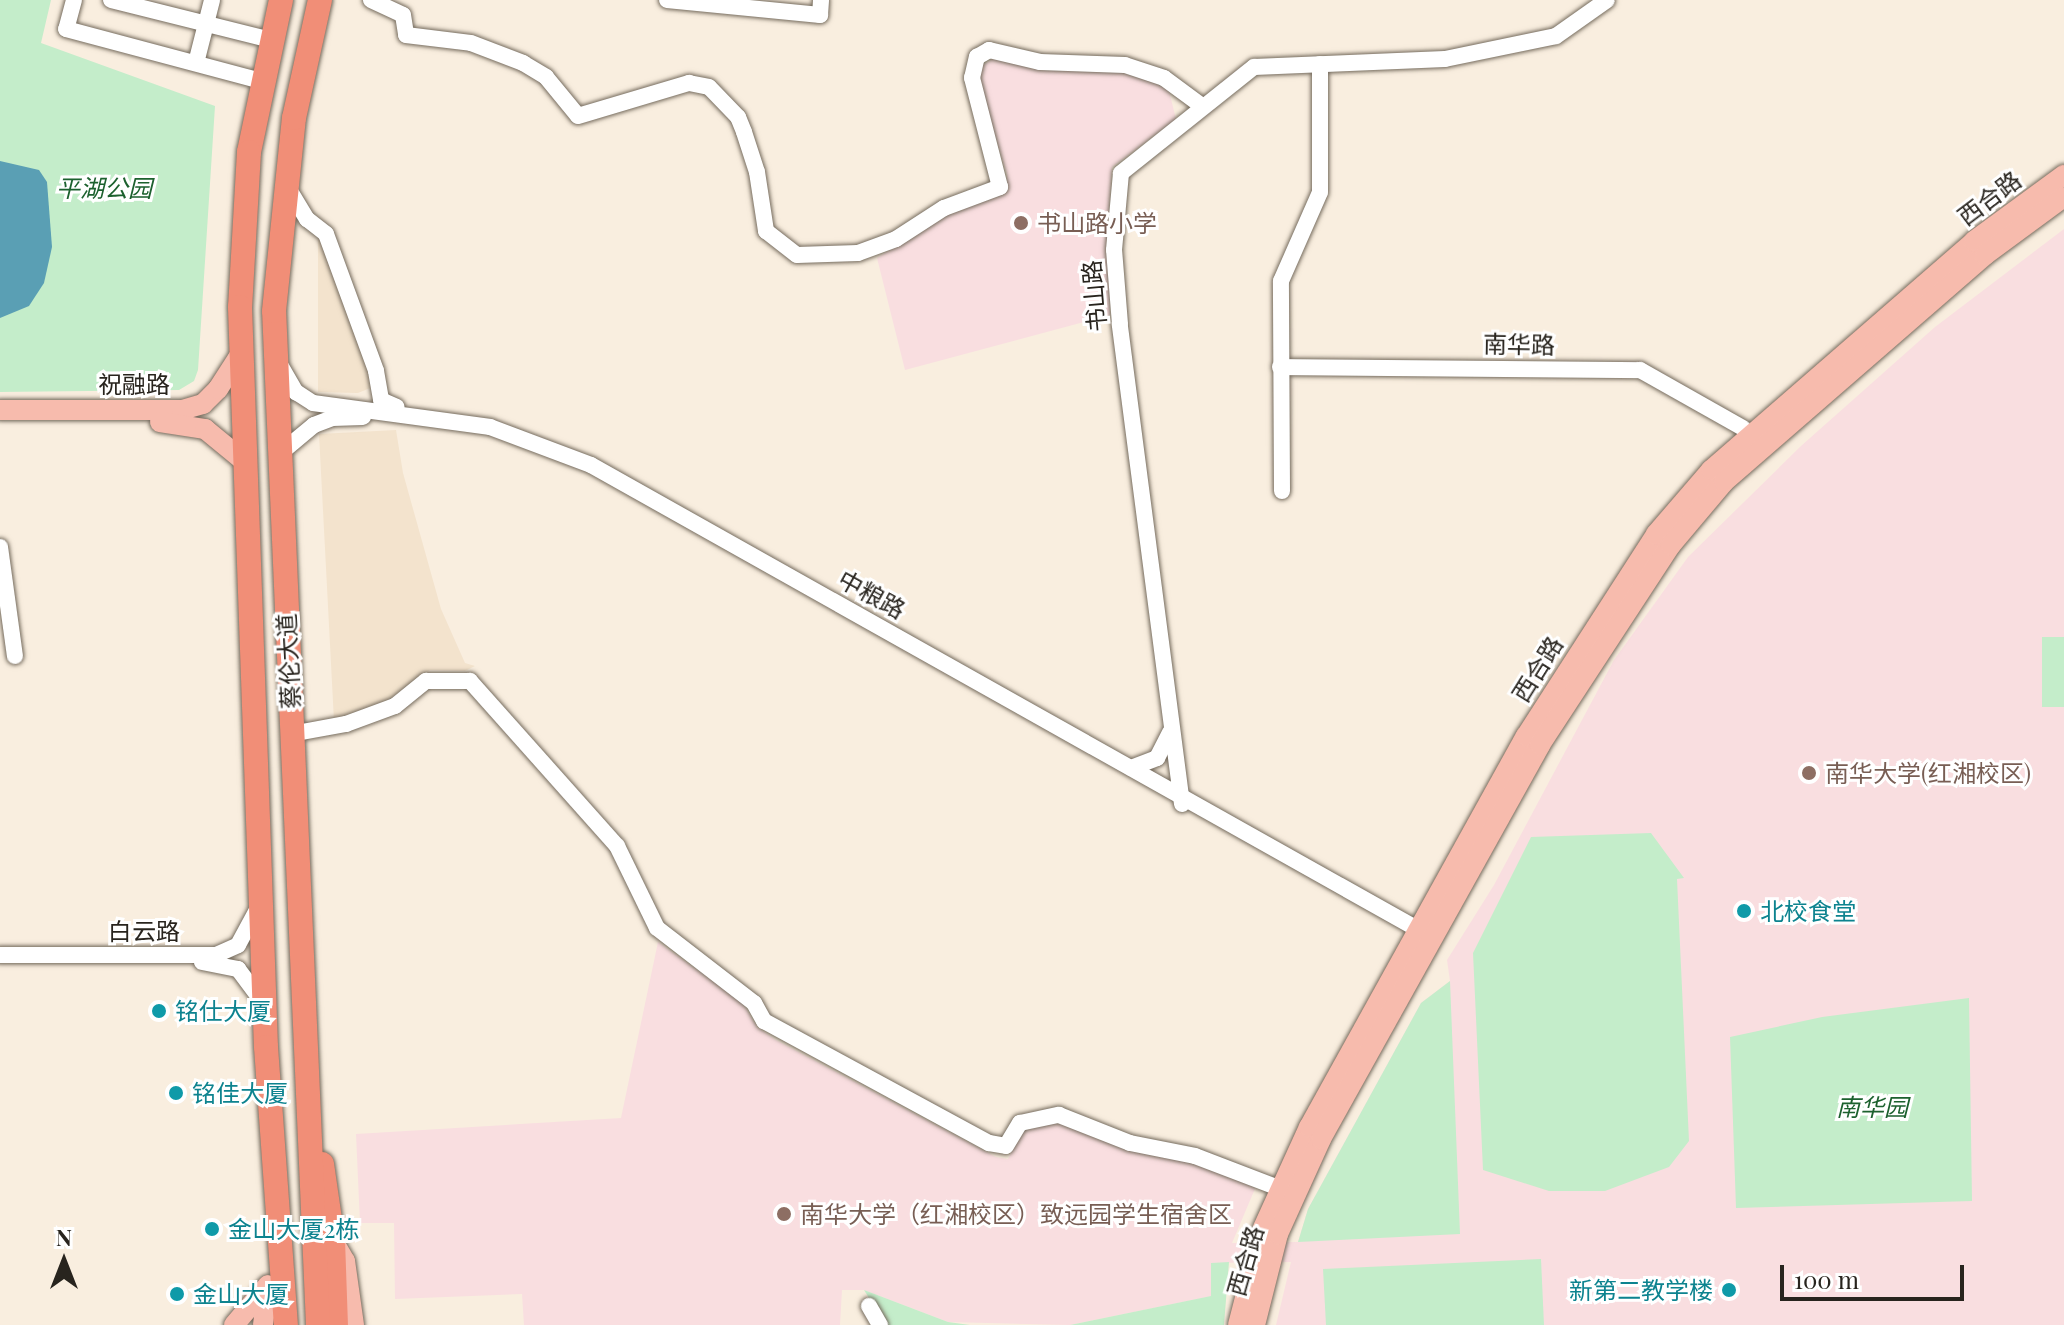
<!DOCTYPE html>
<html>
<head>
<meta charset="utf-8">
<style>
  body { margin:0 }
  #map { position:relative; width:2064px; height:1325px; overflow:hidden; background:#f9eedf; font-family:"Playfair Display","Noto Sans SC",serif }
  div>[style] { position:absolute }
  .built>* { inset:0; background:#f3e3cd }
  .education>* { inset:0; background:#f9dee0 }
  .green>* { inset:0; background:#c4edca; transform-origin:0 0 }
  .water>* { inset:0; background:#5a9fb4 }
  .roads { filter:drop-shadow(0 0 2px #756b5d) drop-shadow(0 0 2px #756b5d) }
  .minor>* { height:16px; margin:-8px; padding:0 8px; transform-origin:8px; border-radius:8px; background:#fff }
  .major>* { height:20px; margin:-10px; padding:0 10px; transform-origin:10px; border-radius:10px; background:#f7bbad }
  .highway>* { height:24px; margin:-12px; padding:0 12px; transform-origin:12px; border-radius:12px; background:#f18e77 }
  .dots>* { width:22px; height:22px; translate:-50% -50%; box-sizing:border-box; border:4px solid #fff; border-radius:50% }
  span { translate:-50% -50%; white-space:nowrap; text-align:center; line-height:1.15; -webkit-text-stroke:6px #fff; paint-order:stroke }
  .park-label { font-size:24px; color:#1c612e; font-style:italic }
  .street-label { font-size:24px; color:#28241e }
  .education-label { font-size:24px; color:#785e54 }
  .left { translate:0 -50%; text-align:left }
  .culture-label { font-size:24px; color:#0d838f }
  .right { translate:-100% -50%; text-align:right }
  .north { position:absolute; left:24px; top:1221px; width:80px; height:80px; -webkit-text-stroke:6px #fff; paint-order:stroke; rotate:0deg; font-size:22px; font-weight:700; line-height:32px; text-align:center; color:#28241e }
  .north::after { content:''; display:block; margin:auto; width:28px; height:36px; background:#28241e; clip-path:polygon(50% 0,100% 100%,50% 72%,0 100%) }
  .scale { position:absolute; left:1780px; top:1265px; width:184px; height:36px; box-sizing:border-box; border:4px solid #28241e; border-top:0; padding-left:10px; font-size:24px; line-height:28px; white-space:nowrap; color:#28241e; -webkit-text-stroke:6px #fff; paint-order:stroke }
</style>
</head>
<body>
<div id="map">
  <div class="built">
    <i style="clip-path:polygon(318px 234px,375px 386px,358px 393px,318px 392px)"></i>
    <i style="clip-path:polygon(396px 430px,403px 473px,441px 609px,465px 663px,475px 666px,465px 671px,430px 670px,379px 706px,334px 721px,319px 434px)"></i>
  </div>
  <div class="education">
    <i style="clip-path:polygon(993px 59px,1122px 70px,1168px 87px,1176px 119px,1112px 167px,1107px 237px,1110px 315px,905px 370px,877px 258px,955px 209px,1006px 191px,1007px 174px,979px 86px,982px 66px)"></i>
    <i style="clip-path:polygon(2064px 229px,2064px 1325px,1276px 1325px,1291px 1262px,1211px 1263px,1212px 1296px,1070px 1325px,948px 1322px,864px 1290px,842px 1290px,840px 1325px,524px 1325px,522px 1294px,395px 1299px,394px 1223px,360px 1223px,356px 1134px,621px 1118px,658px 942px,742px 1002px,757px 1027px,774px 1039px,996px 1157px,1008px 1159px,1024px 1126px,1057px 1120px,1196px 1159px,1257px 1184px,1232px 1243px,1298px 1242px,1308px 1209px,1421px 1003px,1450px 981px,1447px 960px,1494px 885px,1614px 660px,1688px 557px,1801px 446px,1935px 327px)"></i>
  </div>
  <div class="green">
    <i style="clip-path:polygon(0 0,51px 0,41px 43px,215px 106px,198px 370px,194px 381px,179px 390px,0 392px)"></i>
    <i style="left:2064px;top:637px;width:70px;height:22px;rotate:90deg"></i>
    <i style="clip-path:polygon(1651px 833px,1684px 878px,1677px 879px,1689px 1141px,1669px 1167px,1605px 1191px,1549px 1191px,1483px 1170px,1473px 953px,1531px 837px)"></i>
    <i style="clip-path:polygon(1450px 981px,1460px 1234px,1298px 1242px,1308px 1209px,1421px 1003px)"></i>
    <i style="clip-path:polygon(1969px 998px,1972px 1201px,1736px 1208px,1730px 1037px,1822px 1017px)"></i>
    <i style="clip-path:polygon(1541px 1259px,1544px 1325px,1326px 1325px,1323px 1269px)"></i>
    <i style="clip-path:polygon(1229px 1262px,1224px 1325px,1070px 1325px,1211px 1296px,1211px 1263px)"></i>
    <i style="clip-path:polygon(864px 1290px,948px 1322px,970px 1325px,886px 1325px)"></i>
  </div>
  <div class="water">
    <i style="clip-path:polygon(0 161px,39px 170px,47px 182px,52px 247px,44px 283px,29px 306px,0 318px)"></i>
  </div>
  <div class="roads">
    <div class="minor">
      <i style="left:74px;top:0;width:30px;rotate:105deg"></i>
      <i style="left:66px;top:29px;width:203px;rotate:14.9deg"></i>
      <i style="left:111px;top:0;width:165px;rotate:14deg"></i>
      <i style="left:371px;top:0;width:35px;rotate:25deg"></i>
      <i style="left:403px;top:15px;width:20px;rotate:81deg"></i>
      <i style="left:406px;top:35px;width:65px;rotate:7deg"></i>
      <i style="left:471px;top:43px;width:56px;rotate:21deg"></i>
      <i style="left:523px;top:63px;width:27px;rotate:31deg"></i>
      <i style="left:546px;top:77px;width:50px;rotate:50.6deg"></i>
      <i style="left:578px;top:116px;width:116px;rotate:-16.6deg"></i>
      <i style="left:689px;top:83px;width:20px;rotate:11deg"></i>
      <i style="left:709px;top:87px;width:42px;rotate:46deg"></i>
      <i style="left:738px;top:117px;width:16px;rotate:68deg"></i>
      <i style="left:744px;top:132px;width:42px;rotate:72deg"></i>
      <i style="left:757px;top:172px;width:60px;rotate:81.3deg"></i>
      <i style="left:766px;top:231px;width:39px;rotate:38deg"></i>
      <i style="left:797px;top:255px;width:61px;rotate:-1.9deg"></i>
      <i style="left:858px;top:253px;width:40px;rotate:-20.2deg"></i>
      <i style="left:896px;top:239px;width:57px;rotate:-32.9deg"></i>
      <i style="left:944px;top:208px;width:60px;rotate:-20.6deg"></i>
      <i style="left:1000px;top:187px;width:113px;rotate:-104.4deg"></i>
      <i style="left:972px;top:78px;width:22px;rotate:-77deg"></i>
      <i style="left:977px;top:57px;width:14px;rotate:-30deg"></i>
      <i style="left:989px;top:50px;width:52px;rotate:13.2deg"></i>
      <i style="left:1040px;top:62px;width:85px;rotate:2deg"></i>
      <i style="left:1125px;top:65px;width:41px;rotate:18.4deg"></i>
      <i style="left:1164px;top:78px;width:47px;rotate:36.4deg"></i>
      <i style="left:667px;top:0;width:154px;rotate:5.6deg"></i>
      <i style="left:820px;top:15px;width:15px;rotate:-86deg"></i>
      <i style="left:196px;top:63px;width:65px;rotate:-75.7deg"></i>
      <i style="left:287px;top:186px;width:39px;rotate:59deg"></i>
      <i style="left:307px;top:219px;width:24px;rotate:38deg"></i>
      <i style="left:326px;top:234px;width:146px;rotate:69.9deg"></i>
      <i style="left:376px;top:371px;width:29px;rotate:80deg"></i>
      <i style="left:381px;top:400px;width:17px;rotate:24deg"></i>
      <i style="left:279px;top:363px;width:34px;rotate:60deg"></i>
      <i style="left:296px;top:392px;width:20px;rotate:33deg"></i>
      <i style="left:313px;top:403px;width:179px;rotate:7.7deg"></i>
      <i style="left:490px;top:427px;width:108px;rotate:20.6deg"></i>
      <i style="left:591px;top:465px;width:960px;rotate:29.32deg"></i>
      <i style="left:1280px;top:367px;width:360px;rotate:0.5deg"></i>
      <i style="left:1640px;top:370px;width:118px;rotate:29.4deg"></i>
      <i style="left:278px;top:455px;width:47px;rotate:-39.8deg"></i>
      <i style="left:314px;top:425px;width:19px;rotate:-21deg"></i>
      <i style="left:332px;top:418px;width:31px;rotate:-2deg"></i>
      <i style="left:1282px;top:491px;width:210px;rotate:-90.3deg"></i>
      <i style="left:1281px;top:281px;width:97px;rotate:-66.3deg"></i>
      <i style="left:1320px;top:192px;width:128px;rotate:-90deg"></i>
      <i style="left:0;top:547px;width:110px;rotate:82.2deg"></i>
      <i style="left:291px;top:734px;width:56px;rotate:-10.3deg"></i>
      <i style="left:346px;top:724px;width:52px;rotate:-20.2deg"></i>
      <i style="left:395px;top:706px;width:40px;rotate:-39deg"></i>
      <i style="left:426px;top:681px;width:44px"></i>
      <i style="left:470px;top:681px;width:221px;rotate:48.3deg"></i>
      <i style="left:617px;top:846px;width:91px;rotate:64deg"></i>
      <i style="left:657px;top:928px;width:123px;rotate:37.7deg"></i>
      <i style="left:754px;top:1003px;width:21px;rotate:61deg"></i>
      <i style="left:764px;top:1021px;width:256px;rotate:28.5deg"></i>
      <i style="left:989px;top:1143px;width:17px;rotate:10deg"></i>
      <i style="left:1006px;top:1146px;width:27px;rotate:-59deg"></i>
      <i style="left:1020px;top:1123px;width:40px;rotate:-12deg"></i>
      <i style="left:1059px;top:1115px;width:76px;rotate:21.5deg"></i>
      <i style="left:1130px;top:1143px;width:66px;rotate:11.3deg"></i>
      <i style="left:1195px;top:1156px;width:90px;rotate:20.9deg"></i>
      <i style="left:1131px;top:768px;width:28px;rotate:-21deg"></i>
      <i style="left:1157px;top:758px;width:29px;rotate:-63deg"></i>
      <i style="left:1182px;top:804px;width:484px;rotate:-97.4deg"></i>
      <i style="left:1120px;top:324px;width:74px;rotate:-94.6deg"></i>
      <i style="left:1114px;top:250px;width:77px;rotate:-84.8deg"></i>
      <i style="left:1121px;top:173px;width:170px;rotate:-38.6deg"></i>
      <i style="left:1254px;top:67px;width:191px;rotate:-2.4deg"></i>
      <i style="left:1445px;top:59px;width:113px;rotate:-11.7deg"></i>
      <i style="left:1556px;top:36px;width:62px;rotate:-35.2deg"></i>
      <i style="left:0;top:955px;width:216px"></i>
      <i style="left:216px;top:955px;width:24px;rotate:-24deg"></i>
      <i style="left:238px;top:945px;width:42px;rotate:-61.6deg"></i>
      <i style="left:202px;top:962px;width:37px;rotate:11deg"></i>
      <i style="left:238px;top:969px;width:44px;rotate:53.4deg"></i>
      <i style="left:869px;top:1306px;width:22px;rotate:60deg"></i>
    </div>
    <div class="major">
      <i style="left:0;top:410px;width:182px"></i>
      <i style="left:182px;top:410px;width:22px;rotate:-16deg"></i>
      <i style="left:203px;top:404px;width:21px;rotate:-45deg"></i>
      <i style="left:218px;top:389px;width:43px;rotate:-57.4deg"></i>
      <i style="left:160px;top:422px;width:46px;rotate:8.8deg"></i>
      <i style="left:205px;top:429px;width:50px;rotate:39.4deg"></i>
      <i style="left:335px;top:1244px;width:20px;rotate:60deg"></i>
      <i style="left:345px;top:1261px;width:65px;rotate:82deg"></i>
      <i style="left:234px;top:1325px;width:52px;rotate:-49.6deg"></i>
      <i style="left:263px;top:1325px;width:40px;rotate:-82.9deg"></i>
      <i style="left:1238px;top:1325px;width:100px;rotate:-75.5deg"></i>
      <i style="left:1263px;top:1228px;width:111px;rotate:-65.5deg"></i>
      <i style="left:1309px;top:1127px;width:447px;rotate:-61deg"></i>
      <i style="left:1526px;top:736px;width:240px;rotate:-57.2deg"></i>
      <i style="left:1656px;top:534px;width:84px;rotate:-49.3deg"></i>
      <i style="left:1711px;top:470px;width:349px;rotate:-41deg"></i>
      <i style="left:1974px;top:241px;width:112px;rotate:-36.3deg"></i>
      <i style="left:1255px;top:1325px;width:94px;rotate:-75.8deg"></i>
      <i style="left:1278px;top:1234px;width:104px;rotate:-65.6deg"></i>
      <i style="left:1321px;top:1139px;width:451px;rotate:-60.9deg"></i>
      <i style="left:1540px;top:745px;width:239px;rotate:-56.8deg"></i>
      <i style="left:1671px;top:545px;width:82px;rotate:-49.9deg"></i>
      <i style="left:1724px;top:482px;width:346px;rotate:-41deg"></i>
      <i style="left:1985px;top:255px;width:98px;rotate:-36.3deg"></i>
    </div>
    <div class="highway">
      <i style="left:281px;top:0;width:155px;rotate:101.9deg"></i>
      <i style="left:249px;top:152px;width:155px;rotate:93.3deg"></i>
      <i style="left:240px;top:307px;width:740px;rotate:87.99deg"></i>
      <i style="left:266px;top:1047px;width:279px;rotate:85.9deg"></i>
      <i style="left:322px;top:1164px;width:77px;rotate:81.8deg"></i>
      <i style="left:333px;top:1240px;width:85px;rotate:88deg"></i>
      <i style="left:318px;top:1325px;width:1015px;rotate:-92.48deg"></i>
      <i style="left:274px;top:311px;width:194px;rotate:-84.1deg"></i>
      <i style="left:294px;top:118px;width:121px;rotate:-77.6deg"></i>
    </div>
  </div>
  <div class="dots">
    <i style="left:1021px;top:223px;background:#8d6e63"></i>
    <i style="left:1809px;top:773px;background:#8d6e63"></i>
    <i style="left:1744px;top:911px;background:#0f9aa8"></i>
    <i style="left:159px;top:1011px;background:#0f9aa8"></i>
    <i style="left:176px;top:1093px;background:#0f9aa8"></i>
    <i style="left:784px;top:1214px;background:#8d6e63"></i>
    <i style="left:212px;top:1229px;background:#0f9aa8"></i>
    <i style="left:1729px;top:1290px;background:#0f9aa8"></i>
    <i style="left:177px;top:1294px;background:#0f9aa8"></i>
  </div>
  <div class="park-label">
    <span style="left:104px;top:188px">平湖公园</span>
    <span style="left:1872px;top:1107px">南华园</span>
  </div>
  <div class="street-label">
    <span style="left:1989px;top:198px;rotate:-37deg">西合路</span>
    <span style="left:1094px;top:296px;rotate:-95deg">书山路</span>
    <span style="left:1519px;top:344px;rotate:1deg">南华路</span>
    <span style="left:134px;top:384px">祝融路</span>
    <span style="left:872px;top:594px;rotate:29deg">中粮路</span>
    <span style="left:288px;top:661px;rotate:-93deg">蔡伦大道</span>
    <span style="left:1537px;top:669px;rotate:-58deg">西合路</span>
    <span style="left:144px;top:931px">白云路</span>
    <span style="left:1245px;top:1261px;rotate:-74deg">西合路</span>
  </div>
  <div class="education-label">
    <span class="left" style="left:1037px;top:223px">书山路小学</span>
    <span class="left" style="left:1825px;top:773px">南华大学(红湘校区)</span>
    <span class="left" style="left:800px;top:1214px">南华大学（红湘校区）致远园学生宿舍区</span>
  </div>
  <div class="culture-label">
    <span class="left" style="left:1760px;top:911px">北校食堂</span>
    <span class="left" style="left:175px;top:1011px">铭仕大厦</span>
    <span class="left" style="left:192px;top:1093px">铭佳大厦</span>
    <span class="left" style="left:228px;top:1229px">金山大厦2栋</span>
    <span class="right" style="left:1713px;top:1290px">新第二教学楼</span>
    <span class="left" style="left:193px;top:1294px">金山大厦</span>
  </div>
  <div class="north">N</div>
  <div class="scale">100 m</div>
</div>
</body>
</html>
